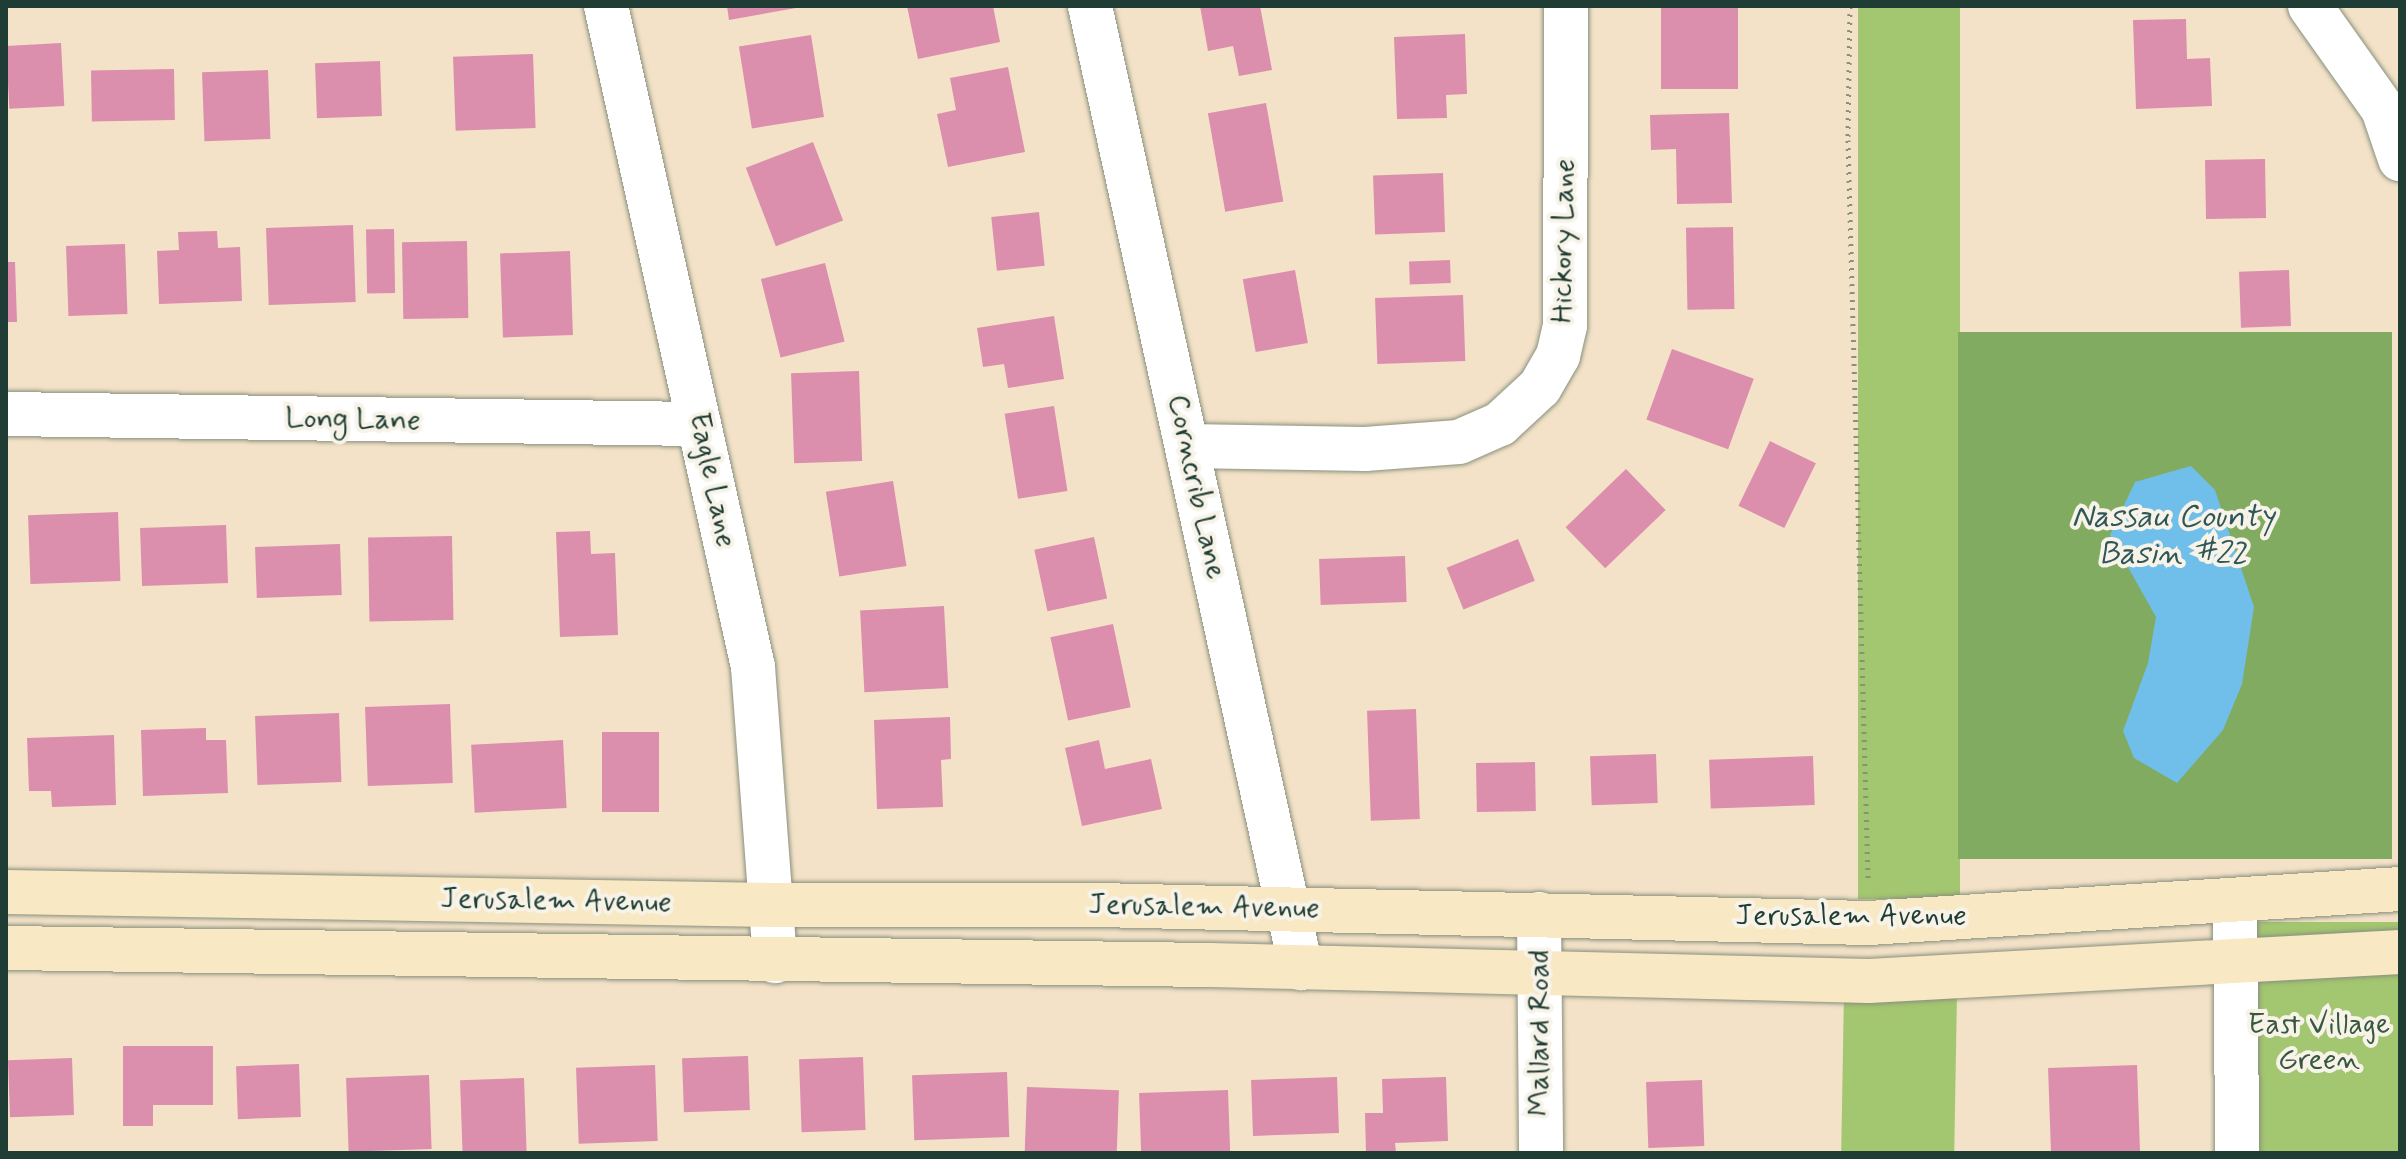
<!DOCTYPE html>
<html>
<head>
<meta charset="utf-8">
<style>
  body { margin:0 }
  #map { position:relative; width:2406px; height:1159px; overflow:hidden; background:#f3e2c8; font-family:Mynerve,sans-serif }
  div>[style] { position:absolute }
  .green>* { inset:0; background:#a3c670; transform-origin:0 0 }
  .forest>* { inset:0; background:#82ab62; transform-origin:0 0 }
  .water>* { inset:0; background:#6fbfea }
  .building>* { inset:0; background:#dc8ead; transform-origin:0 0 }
  .path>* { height:5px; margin-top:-2.5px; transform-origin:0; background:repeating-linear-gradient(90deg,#89907e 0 2px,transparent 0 8px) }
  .roads { filter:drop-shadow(0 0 2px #89907e) drop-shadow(0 0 2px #89907e) }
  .minor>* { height:44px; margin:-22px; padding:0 22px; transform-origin:22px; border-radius:22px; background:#fff }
  .secondary>* { height:44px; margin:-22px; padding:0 22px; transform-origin:22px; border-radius:22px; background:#f8e8c3 }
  span { translate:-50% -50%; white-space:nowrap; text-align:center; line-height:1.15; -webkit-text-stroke:8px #f7f3e8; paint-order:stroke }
  .street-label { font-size:30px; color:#1f3d34 }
  .park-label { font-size:30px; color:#395840 }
  .water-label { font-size:32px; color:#2f5758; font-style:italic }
  .frame { position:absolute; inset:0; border:8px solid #1f3d34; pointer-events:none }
</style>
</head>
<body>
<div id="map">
  <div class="green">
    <i style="left:1858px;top:6px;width:102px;height:893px"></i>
    <i style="left:2400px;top:922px;width:231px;height:163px;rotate:90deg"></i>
    <i style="left:1957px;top:993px;width:160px;height:113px;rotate:91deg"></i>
  </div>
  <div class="forest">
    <i style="left:2392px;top:332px;width:527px;height:434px;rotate:90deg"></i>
  </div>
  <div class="water">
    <i style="clip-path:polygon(2191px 466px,2215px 490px,2254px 607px,2242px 684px,2223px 730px,2177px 783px,2134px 758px,2123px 731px,2148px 663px,2156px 617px,2110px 535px,2135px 482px)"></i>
  </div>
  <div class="building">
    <i style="clip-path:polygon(727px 6px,796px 6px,796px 8px,729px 20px)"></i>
    <i style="clip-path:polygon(907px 6px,993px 6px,1000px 42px,918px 59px)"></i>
    <i style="clip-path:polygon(1200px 6px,1260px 6px,1272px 70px,1239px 76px,1233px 46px,1208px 51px)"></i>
    <i style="left:1661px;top:6px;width:77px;height:83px"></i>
    <i style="clip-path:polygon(2186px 19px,2187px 59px,2210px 58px,2212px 106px,2136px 109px,2133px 20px)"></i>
    <i style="clip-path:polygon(1465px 34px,1467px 94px,1446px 95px,1447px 118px,1397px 119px,1394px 37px)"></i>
    <i style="left:811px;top:35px;width:83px;height:73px;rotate:81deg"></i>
    <i style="left:61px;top:43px;width:63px;height:55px;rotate:87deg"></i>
    <i style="left:533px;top:54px;width:74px;height:80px;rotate:88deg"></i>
    <i style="left:380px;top:61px;width:55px;height:65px;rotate:88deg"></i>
    <i style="clip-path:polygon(1008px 67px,1025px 152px,948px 167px,937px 114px,956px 110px,950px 78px)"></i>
    <i style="left:174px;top:69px;width:51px;height:83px;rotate:89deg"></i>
    <i style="left:268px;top:70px;width:69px;height:66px;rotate:88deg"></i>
    <i style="left:1266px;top:103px;width:100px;height:59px;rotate:80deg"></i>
    <i style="clip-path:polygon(1729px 113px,1732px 203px,1677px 204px,1676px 149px,1651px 150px,1650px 115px)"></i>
    <i style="left:813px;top:142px;width:84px;height:72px;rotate:69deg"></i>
    <i style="left:2265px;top:159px;width:59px;height:60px;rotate:89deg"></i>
    <i style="left:1443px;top:173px;width:59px;height:70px;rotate:88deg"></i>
    <i style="left:1039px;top:212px;width:54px;height:48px;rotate:84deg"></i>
    <i style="left:353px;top:225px;width:77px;height:87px;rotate:88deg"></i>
    <i style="left:1733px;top:227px;width:82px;height:47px;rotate:89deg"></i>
    <i style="left:394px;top:229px;width:64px;height:28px;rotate:89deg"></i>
    <i style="clip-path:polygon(217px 231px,218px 248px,240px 247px,242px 301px,159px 304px,157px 251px,179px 250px,178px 232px)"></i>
    <i style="left:467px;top:241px;width:77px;height:65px;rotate:89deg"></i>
    <i style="left:125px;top:244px;width:70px;height:59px;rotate:88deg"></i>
    <i style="left:570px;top:251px;width:84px;height:70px;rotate:88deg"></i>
    <i style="left:1450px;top:260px;width:23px;height:41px;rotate:88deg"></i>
    <i style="clip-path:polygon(6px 262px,15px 262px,17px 322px,6px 322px)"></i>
    <i style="left:825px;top:263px;width:81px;height:66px;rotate:76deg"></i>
    <i style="left:1295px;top:270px;width:74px;height:53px;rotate:80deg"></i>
    <i style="left:2289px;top:270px;width:56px;height:50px;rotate:88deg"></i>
    <i style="left:1463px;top:295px;width:66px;height:88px;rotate:88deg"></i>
    <i style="clip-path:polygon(1054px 316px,1064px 379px,1008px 388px,1004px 364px,983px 367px,977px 328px)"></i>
    <i style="left:1672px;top:349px;width:87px;height:75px;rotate:20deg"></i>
    <i style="left:859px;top:371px;width:90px;height:68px;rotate:88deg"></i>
    <i style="left:1054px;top:406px;width:86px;height:50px;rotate:81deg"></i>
    <i style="left:1770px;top:441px;width:51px;height:72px;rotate:26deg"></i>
    <i style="left:1626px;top:469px;width:57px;height:84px;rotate:46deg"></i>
    <i style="left:893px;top:481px;width:86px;height:68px;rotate:81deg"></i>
    <i style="left:118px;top:512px;width:69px;height:90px;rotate:88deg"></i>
    <i style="left:226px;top:525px;width:58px;height:86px;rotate:88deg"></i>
    <i style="clip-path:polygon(590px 531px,591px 554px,615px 553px,618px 635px,560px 637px,556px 532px)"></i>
    <i style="left:452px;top:536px;width:84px;height:84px;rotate:89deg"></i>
    <i style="left:1094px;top:537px;width:63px;height:61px;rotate:78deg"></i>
    <i style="left:1518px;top:539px;width:45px;height:77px;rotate:68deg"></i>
    <i style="left:340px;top:544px;width:51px;height:85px;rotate:88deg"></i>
    <i style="left:1405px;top:556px;width:46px;height:86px;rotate:88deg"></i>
    <i style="left:944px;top:606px;width:82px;height:84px;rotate:87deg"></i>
    <i style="left:1113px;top:624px;width:85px;height:64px;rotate:78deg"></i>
    <i style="left:450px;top:704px;width:79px;height:85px;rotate:88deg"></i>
    <i style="left:1416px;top:709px;width:110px;height:49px;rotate:88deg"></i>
    <i style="left:339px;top:713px;width:69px;height:84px;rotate:88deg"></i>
    <i style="clip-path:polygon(950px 717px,951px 759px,941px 760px,943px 807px,877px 809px,874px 720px)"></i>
    <i style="clip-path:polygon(206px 728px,206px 740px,226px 740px,228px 793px,143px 796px,141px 730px)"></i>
    <i style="left:602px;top:732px;width:57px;height:80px"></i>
    <i style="clip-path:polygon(114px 735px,116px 805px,52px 807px,51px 791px,29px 791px,27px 738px)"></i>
    <i style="left:563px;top:740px;width:68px;height:92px;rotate:87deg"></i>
    <i style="clip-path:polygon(1099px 740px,1105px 769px,1151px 759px,1162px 809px,1082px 826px,1065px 748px)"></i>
    <i style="left:1656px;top:754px;width:49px;height:66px;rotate:88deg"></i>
    <i style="left:1813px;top:756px;width:49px;height:104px;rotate:88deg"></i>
    <i style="left:1535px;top:762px;width:49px;height:59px;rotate:89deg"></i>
    <i style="clip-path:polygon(123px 1046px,213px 1046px,213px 1105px,153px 1105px,153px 1126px,123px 1126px)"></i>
    <i style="left:748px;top:1056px;width:54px;height:66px;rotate:88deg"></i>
    <i style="left:863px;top:1057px;width:73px;height:64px;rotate:88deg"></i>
    <i style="left:72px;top:1058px;width:57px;height:64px;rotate:88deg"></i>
    <i style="left:299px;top:1064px;width:53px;height:63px;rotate:88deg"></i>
    <i style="left:655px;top:1065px;width:76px;height:79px;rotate:88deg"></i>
    <i style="left:2137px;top:1065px;width:88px;height:89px;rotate:88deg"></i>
    <i style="left:1007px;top:1072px;width:65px;height:95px;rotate:88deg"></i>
    <i style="left:429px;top:1075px;width:74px;height:83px;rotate:88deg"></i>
    <i style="left:1337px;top:1077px;width:56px;height:86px;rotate:88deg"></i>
    <i style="clip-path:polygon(1446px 1077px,1448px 1141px,1395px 1143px,1396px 1152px,1366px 1153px,1365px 1113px,1383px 1113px,1382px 1079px)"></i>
    <i style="left:524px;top:1078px;width:75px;height:64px;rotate:88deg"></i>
    <i style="left:1702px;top:1080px;width:66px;height:56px;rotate:88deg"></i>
    <i style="left:1027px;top:1087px;width:92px;height:65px;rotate:2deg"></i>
    <i style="left:1228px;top:1090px;width:63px;height:89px;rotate:88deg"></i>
  </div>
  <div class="path">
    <i style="left:1850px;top:6px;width:134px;rotate:90.9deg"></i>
    <i style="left:1848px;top:140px;width:741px;rotate:88.45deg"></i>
  </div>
  <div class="roads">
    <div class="minor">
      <i style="left:606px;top:6px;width:677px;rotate:77.46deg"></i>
      <i style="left:753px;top:667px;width:295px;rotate:85.7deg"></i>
      <i style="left:1090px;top:6px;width:985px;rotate:77.63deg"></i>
      <i style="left:2310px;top:6px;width:126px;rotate:54.7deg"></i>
      <i style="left:2383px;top:109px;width:53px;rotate:71.2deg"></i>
      <i style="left:6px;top:414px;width:693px;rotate:0.83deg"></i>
      <i style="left:1187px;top:446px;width:178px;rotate:1deg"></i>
      <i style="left:1365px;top:449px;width:94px;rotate:-4.3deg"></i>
      <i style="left:1459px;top:442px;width:45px;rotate:-23.7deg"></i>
      <i style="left:1500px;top:424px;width:54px;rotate:-42.8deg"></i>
      <i style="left:1540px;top:387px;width:36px;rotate:-60deg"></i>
      <i style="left:1558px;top:356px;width:31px;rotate:-77deg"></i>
      <i style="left:1565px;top:326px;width:320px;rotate:-89.8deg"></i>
      <i style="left:2235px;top:902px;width:251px;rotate:89.5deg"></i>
      <i style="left:1539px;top:914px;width:239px;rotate:89.5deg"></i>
    </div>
    <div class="secondary">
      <i style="left:6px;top:892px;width:766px;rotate:0.97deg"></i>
      <i style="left:772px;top:905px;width:326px"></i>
      <i style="left:1098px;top:905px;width:771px;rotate:1.34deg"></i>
      <i style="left:1869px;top:923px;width:532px;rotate:-3.66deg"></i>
      <i style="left:6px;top:948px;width:1204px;rotate:0.81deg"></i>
      <i style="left:1210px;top:965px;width:659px;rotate:1.39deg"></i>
      <i style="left:1869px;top:981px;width:532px;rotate:-3.13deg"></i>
    </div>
  </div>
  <div class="street-label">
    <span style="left:1564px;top:241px;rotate:-89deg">Hickory Lane</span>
    <span style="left:353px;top:420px;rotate:1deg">Long Lane</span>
    <span style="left:712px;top:480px;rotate:78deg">Eagle Lane</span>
    <span style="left:1196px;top:487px;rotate:78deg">Corncrib Lane</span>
    <span style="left:556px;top:901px;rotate:1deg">Jerusalem Avenue</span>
    <span style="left:1204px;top:907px;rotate:1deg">Jerusalem Avenue</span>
    <span style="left:1851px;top:916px">Jerusalem Avenue</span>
    <span style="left:1540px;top:1033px;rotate:-90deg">Mallard Road</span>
  </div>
  <div class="park-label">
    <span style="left:2319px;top:1042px">East Village<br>Green</span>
  </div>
  <div class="water-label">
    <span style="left:2173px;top:536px">Nassau County<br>Basin #22</span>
  </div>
  <div class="frame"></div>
</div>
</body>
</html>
